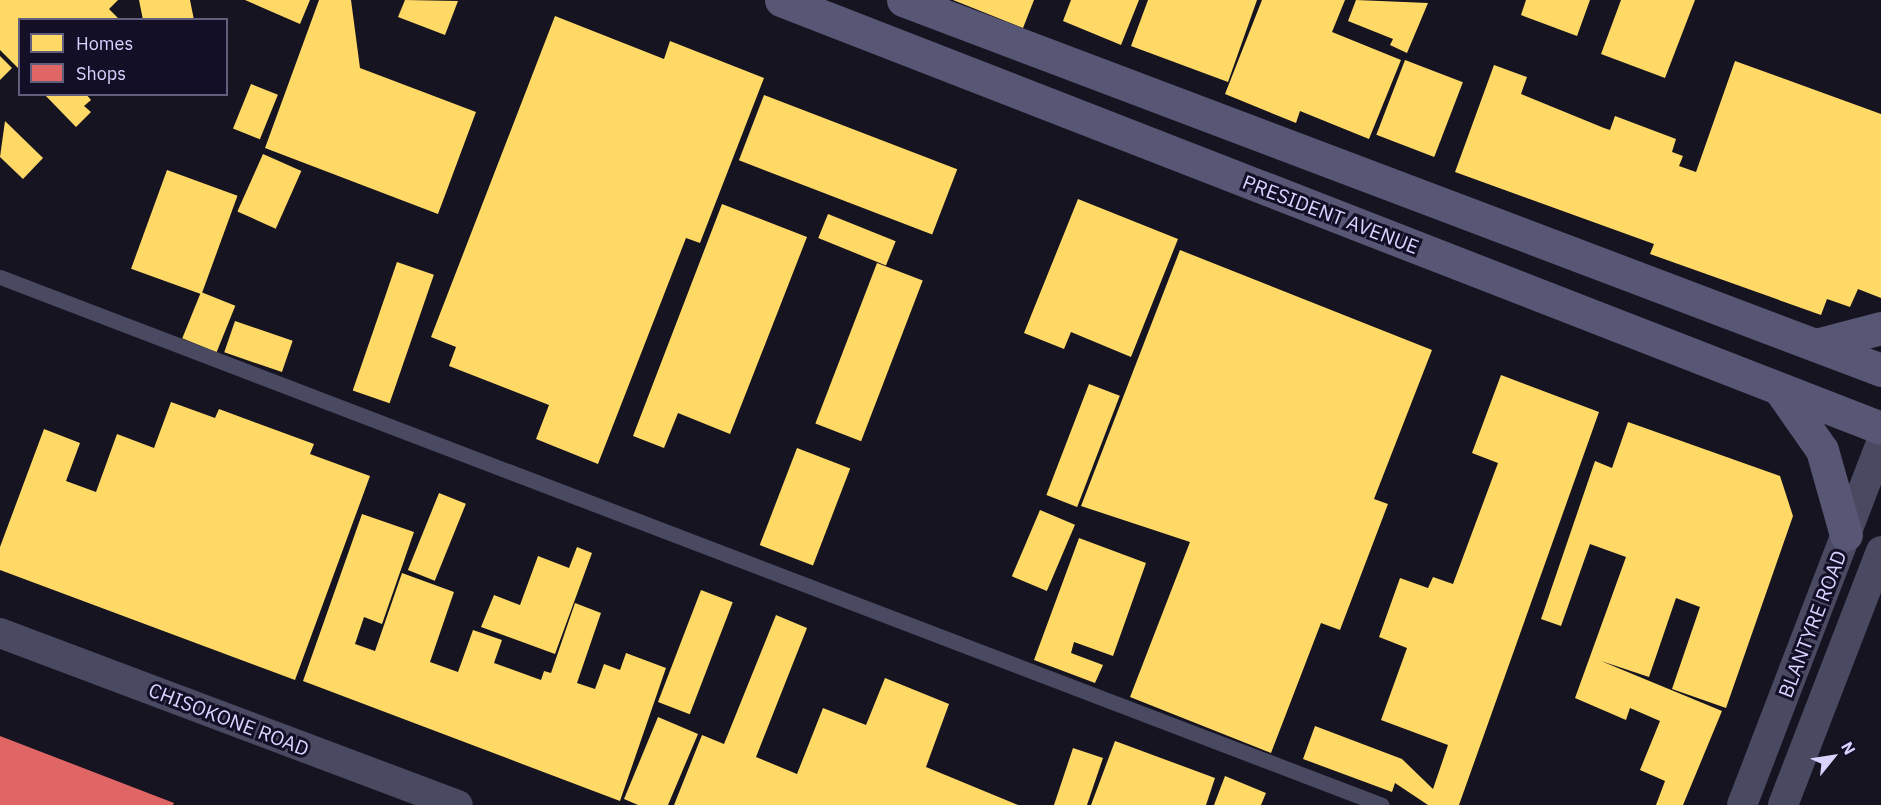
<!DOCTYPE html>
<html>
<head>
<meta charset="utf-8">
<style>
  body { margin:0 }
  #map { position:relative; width:1881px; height:805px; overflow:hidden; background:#161421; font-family:"IBM Plex Sans",sans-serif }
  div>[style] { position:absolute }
  .homes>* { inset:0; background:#ffd966; transform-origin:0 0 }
  .shops>* { inset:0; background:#e06666 }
  .service>* { height:15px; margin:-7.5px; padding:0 7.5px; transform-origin:7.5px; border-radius:7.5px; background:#4a4962 }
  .minor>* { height:30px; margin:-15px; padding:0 15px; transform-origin:15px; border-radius:15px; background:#4a4962 }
  .secondary>* { height:33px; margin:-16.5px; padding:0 16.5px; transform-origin:16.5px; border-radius:16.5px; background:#575674 }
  span { translate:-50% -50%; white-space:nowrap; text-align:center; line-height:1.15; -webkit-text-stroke:6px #130f26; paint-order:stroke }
  .street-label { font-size:20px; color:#d9d4ff }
  .legend { position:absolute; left:18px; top:18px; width:210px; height:78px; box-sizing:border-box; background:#130f26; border:2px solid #625e7d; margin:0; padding:8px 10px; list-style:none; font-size:18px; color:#d9d4ff }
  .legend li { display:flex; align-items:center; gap:12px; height:30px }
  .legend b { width:30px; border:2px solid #625e7d }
  .north { position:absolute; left:1803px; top:727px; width:60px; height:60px; -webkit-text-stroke:4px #130f26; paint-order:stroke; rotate:60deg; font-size:16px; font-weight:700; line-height:24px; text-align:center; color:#d9d4ff }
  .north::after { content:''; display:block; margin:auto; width:21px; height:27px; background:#d9d4ff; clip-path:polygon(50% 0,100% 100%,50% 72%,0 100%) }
</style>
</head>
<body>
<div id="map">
  <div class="homes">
    <i style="clip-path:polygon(0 0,118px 0,109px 9px,120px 20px,20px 20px,20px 70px,0 50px)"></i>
    <i style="clip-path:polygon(139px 0,190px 0,194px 20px,143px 20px)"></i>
    <i style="clip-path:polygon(245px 0,310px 0,300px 24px)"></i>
    <i style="clip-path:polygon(319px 0,351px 0,360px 68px,476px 112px,438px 214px,265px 148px)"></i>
    <i style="clip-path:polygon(405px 0,458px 1px,445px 35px,398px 17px)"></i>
    <i style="clip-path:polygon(953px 0,1034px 0,1023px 28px)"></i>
    <i style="clip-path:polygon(1071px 0,1139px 0,1121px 45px,1063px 21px)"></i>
    <i style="clip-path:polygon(1148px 0,1257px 0,1228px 82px,1131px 46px)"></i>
    <i style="clip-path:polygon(1262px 0,1345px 0,1332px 32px,1401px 60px,1369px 139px,1300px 111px,1296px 123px,1225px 94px)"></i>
    <i style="clip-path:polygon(1356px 0,1428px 3px,1407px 53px,1390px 45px,1393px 39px,1348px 21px)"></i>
    <i style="clip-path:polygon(1526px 0,1590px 0,1577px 36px,1521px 15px)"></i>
    <i style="clip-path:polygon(1621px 0,1695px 0,1665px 78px,1601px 54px)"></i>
    <i style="clip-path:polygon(555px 16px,664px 59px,670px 41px,764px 78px,700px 243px,686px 238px,598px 464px,536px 439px,549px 405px,449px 366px,456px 347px,431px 337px)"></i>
    <i style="clip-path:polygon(0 56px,12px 68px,0 80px)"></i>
    <i style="left:1405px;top:60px;width:62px;height:80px;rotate:21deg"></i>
    <i style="clip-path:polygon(1735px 61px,1881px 114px,1881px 298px,1858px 289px,1850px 307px,1827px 299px,1821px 315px,1650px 254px,1654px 244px,1455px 172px,1494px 65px,1527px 77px,1521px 94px,1604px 128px,1610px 130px,1615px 116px,1676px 139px,1672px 152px,1683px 156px,1679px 166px,1696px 172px)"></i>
    <i style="left:251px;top:84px;width:29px;height:48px;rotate:22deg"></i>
    <i style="clip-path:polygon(44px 94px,86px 94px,91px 100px,84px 106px,91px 112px,76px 127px)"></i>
    <i style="left:764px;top:95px;width:207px;height:70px;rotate:21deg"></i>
    <i style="clip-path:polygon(5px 121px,43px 158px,23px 179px,0 157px)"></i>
    <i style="left:263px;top:154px;width:42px;height:63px;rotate:24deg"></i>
    <i style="left:167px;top:170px;width:75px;height:105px;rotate:20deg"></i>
    <i style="clip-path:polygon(1078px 199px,1178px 239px,1131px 357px,1071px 332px,1064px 349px,1024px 333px)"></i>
    <i style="clip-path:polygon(722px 204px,807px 237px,730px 434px,678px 413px,664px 448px,633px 436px)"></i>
    <i style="left:828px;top:214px;width:73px;height:26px;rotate:22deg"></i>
    <i style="clip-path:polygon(1180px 250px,1432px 350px,1374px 499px,1388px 504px,1340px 630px,1321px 623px,1271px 753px,1130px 697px,1190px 542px,1081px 506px)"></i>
    <i style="left:397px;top:262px;width:39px;height:136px;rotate:19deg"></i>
    <i style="left:877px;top:263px;width:49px;height:172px;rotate:21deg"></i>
    <i style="left:201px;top:292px;width:37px;height:50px;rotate:22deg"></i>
    <i style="left:235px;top:321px;width:61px;height:33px;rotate:19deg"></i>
    <i style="clip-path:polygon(1501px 375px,1599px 412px,1459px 805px,1428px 805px,1395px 783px,1392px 792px,1303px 759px,1315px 726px,1402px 759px,1433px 789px,1448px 745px,1381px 720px,1407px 648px,1379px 637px,1400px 578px,1428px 588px,1433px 577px,1453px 584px,1498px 463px,1472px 453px)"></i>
    <i style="left:1089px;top:384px;width:33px;height:119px;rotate:21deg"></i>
    <i style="clip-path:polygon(171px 402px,215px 418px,219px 409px,314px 444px,310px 454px,370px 476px,295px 680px,0 570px,0 547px,44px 429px,80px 443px,66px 481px,96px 492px,117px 434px,154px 448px)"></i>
    <i style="clip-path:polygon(1628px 422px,1780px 476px,1793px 516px,1726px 708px,1672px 689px,1700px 607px,1676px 598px,1649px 677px,1601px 661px,1722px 711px,1683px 805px,1656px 805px,1665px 781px,1640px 770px,1660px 721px,1630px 708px,1626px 720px,1575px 698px,1626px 557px,1590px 544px,1561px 626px,1541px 619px,1595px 461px,1612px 468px)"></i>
    <i style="left:797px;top:448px;width:57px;height:104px;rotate:21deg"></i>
    <i style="left:439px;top:493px;width:29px;height:83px;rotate:22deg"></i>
    <i style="left:1040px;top:510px;width:38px;height:72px;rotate:23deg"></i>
    <i style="clip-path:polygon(362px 514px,414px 532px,382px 624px,364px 617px,355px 644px,375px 651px,402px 573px,454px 592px,430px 662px,458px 672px,473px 630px,502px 640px,494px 663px,541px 680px,544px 671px,551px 673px,575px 603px,601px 613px,577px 683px,595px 689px,604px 664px,620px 670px,626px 653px,666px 668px,620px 801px,303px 681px)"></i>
    <i style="clip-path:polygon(1079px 538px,1146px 563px,1113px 656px,1074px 642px,1071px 653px,1103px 665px,1095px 683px,1034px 660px)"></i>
    <i style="clip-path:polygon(577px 547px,592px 553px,555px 654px,481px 627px,494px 595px,520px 605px,538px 556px,569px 568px)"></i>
    <i style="left:701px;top:590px;width:34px;height:120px;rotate:21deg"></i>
    <i style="clip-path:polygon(776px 615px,807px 628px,756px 757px,797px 774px,823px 708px,866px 725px,885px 678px,949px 704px,926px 767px,1018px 805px,674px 805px,702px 735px,724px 744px)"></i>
    <i style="clip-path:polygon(658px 717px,698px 734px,668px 805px,638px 805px,624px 799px)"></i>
    <i style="clip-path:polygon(1115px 741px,1215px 778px,1206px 805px,1091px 805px)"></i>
    <i style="clip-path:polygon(1073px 748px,1103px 758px,1087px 805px,1054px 805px)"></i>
    <i style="clip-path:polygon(1225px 776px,1266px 793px,1261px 805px,1214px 805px)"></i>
  </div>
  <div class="shops">
    <i style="clip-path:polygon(0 736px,174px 803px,173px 805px,0 805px)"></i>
  </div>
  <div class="service">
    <i style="left:0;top:277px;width:1479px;rotate:20.91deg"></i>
  </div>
  <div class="minor">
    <i style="left:0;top:633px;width:489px;rotate:20.6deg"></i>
    <i style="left:1742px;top:805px;width:388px;rotate:-69deg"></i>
    <i style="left:1783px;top:805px;width:272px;rotate:-68.9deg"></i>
  </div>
  <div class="secondary">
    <i style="left:781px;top:0;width:1180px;rotate:21.26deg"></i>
    <i style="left:903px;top:0;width:1046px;rotate:20.72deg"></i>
    <i style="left:1816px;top:345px;width:67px;rotate:-14.7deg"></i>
    <i style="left:1780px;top:390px;width:73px;rotate:55deg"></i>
    <i style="left:1822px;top:450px;width:88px;rotate:74.2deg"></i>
  </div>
  <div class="street-label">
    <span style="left:1331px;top:214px;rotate:21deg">PRESIDENT AVENUE</span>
    <span style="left:1812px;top:624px;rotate:-69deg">BLANTYRE ROAD</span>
    <span style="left:229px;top:719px;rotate:21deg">CHISOKONE ROAD</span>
  </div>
  <ul class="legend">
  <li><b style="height:16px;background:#ffd966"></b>Homes</li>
  <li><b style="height:16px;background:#e06666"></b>Shops</li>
  </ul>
  <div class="north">N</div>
</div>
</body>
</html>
